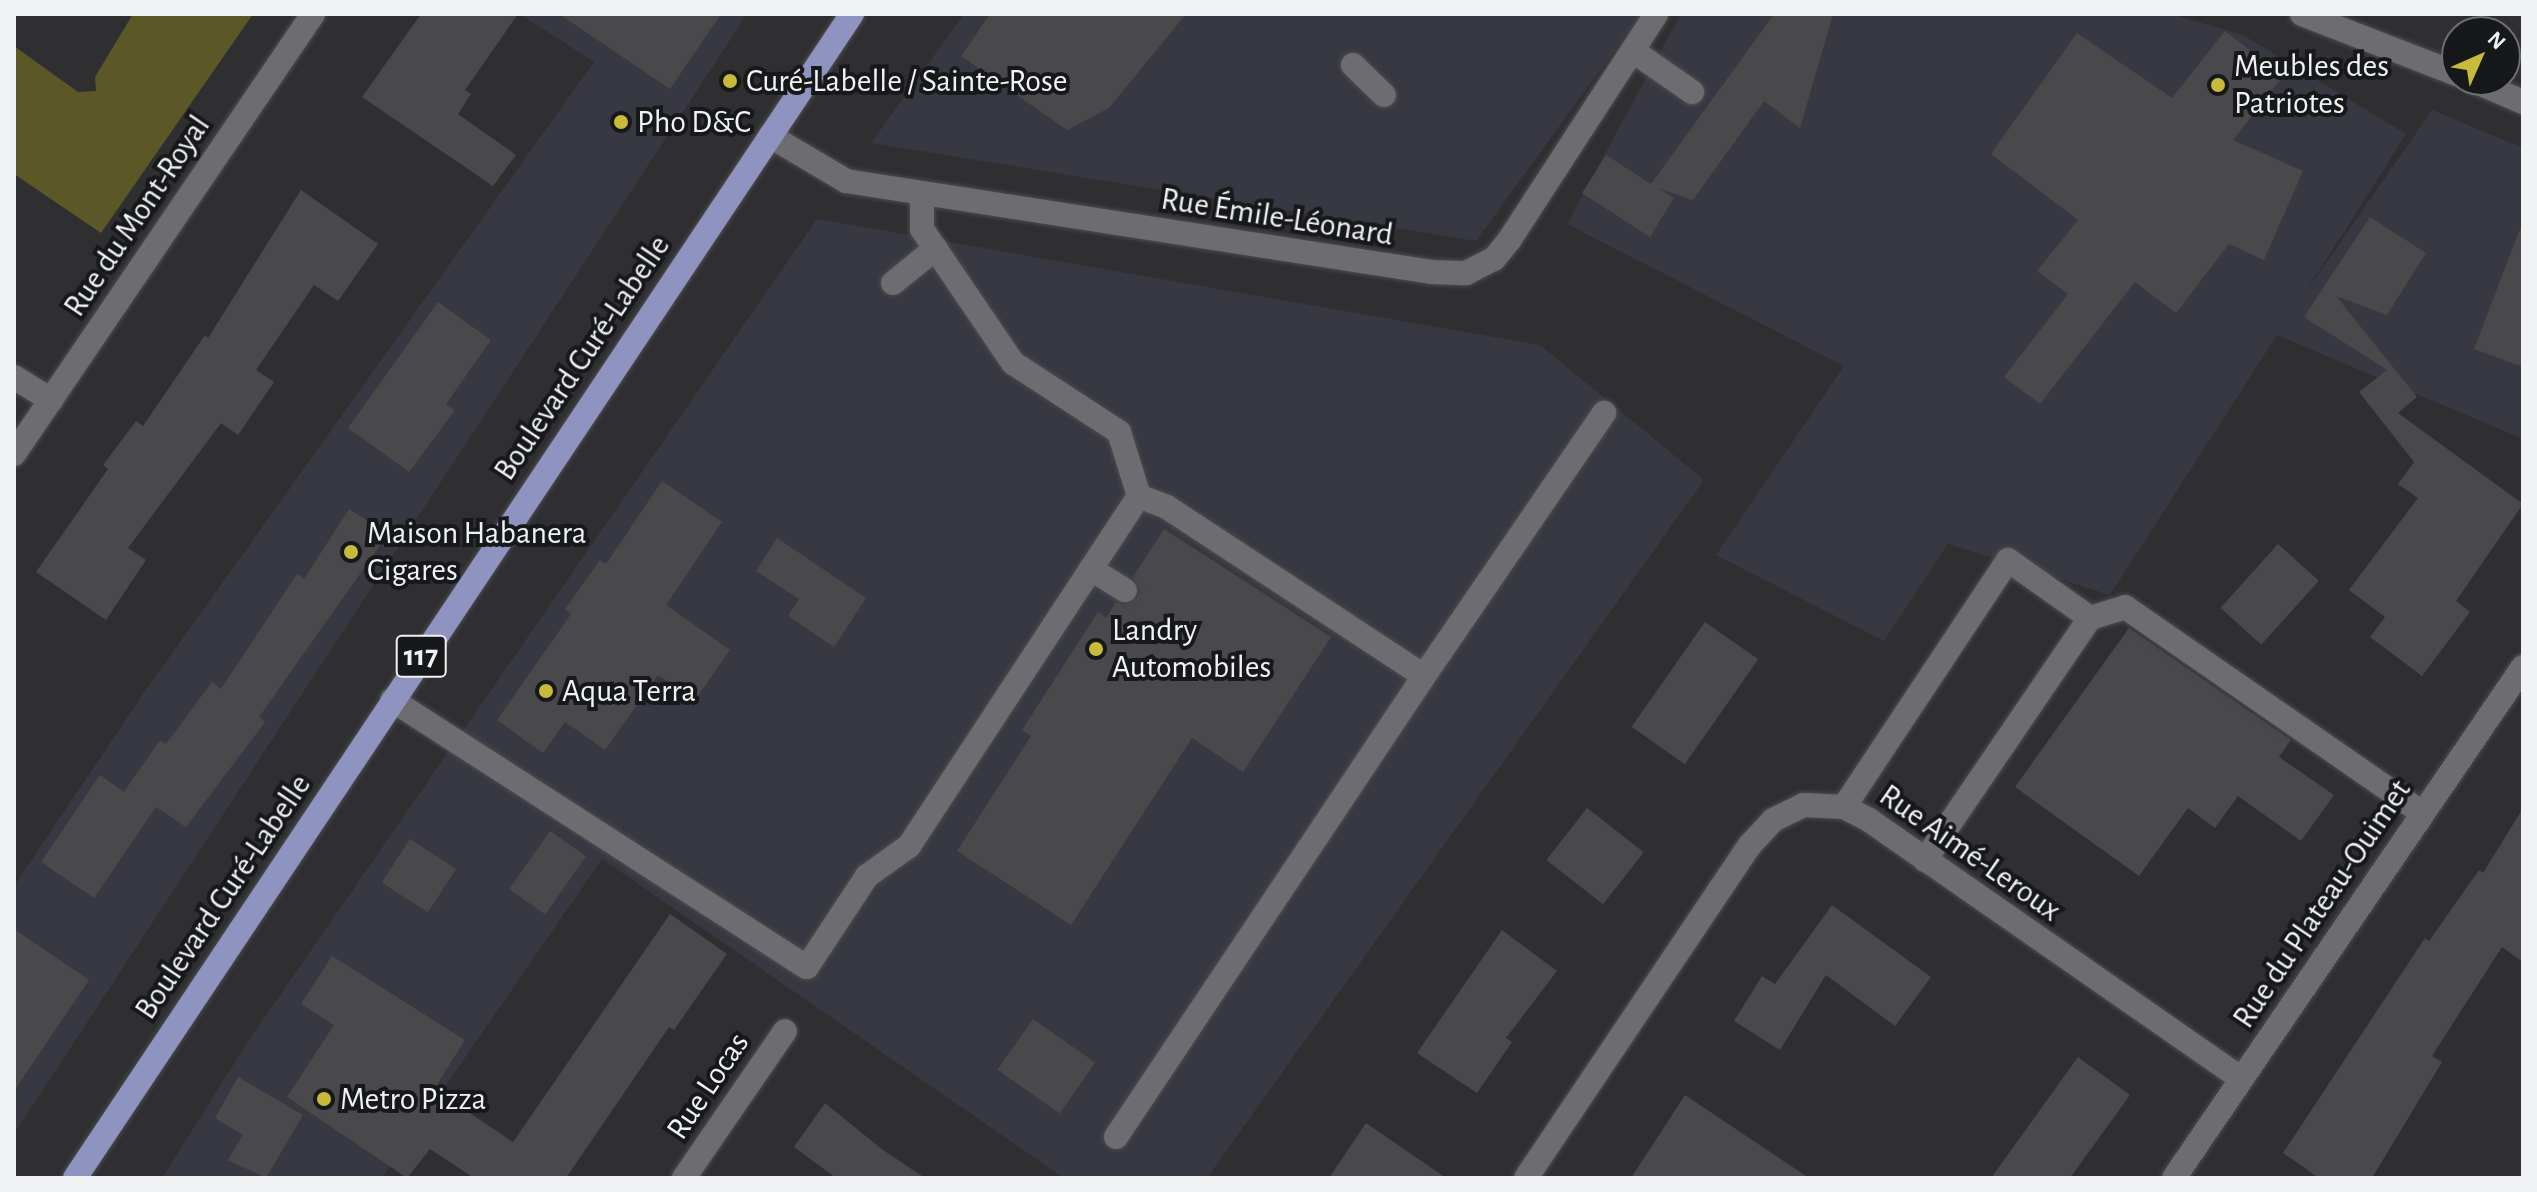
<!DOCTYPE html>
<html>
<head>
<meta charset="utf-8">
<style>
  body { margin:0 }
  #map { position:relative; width:2537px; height:1192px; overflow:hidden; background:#2f2f32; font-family:"Alegreya Sans",sans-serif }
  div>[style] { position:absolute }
  .built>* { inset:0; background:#373841 }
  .green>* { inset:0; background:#5c5727 }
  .building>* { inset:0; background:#49494c; transform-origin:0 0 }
  .roads { filter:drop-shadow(0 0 2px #4b4c4e) drop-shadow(0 0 2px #4b4c4e) }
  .minor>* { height:24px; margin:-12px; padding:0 12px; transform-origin:12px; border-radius:12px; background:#6d6d71 }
  .major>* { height:24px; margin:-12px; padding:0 12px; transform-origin:12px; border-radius:12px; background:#8f93c0 }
  .dots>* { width:22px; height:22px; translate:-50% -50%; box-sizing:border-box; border:4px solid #171819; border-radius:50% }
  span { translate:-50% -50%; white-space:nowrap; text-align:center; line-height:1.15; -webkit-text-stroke:8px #171819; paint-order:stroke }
  .shield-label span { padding:2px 6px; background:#171819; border:2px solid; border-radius:6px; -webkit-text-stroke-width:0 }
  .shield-label { font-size:30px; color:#f1f2f4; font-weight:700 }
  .poi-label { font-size:32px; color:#f1f2f4 }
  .left { translate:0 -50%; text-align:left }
  .street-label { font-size:32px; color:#f1f2f4 }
  .frame { position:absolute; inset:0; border:16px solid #f1f2f4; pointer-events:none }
  .north { position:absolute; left:2441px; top:16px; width:80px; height:80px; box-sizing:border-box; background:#171819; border:2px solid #6e6f71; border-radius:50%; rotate:45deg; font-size:22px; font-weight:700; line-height:32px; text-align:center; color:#f1f2f4 }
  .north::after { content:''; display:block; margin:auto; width:28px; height:36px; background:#c8bb3b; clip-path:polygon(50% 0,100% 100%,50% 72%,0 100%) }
</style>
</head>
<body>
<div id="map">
  <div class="built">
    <i style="clip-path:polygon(520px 14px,747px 14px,14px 1134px,14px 886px,143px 694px,594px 62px)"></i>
    <i style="clip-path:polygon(964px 14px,1641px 14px,1476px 241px,871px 143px)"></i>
    <i style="clip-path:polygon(1681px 14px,2171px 14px,2243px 35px,2406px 134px,2304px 295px,2432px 110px,2523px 148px,2523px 439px,2277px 335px,2110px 595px,1948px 544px,1884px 641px,1716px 555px,1844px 366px,1567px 224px)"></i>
    <i style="clip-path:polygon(817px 219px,1540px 345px,1704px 480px,1207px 1178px,1064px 1178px,602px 859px,382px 1178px,162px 1178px,249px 1040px)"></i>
  </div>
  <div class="green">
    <i style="clip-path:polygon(133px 14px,253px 14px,101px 233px,14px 174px,14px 46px,78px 92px,96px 91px,95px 77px)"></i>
  </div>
  <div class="building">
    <i style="clip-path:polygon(421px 14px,518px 14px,465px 90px,471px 94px,458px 114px,516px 155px,493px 186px,362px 97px)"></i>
    <i style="clip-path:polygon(559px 14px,721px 14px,670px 89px)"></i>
    <i style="clip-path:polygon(990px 14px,1186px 14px,1109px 108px,1067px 130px,961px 56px)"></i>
    <i style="clip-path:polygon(1774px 14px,1833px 14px,1800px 128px,1764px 101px,1693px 200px,1658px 188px,1674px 198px,1650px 237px,1582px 193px,1606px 155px,1651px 184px)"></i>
    <i style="clip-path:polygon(2225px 31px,2283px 76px,2233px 140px,2303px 171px,2264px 260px,2229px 244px,2176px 313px,2135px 282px,2040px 404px,2004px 377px,2068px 294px,2037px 271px,2078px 220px,1991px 154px,2077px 33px,2172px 98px)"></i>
    <i style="clip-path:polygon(301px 190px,378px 244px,338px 301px,314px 285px,256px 370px,274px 382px,238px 435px,221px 423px,128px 548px,146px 560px,106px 620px,36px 572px,108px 469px,103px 465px,136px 421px,143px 426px,205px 335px,208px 338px)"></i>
    <i style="clip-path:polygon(2370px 217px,2426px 253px,2387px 315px,2336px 296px,2417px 397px,2398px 413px,2523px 504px,2456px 601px,2470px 612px,2422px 676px,2370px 637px,2385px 617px,2349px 590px,2418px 498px,2398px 484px,2414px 462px,2359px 392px,2387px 370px,2304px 317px)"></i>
    <i style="clip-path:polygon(2520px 229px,2523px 229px,2523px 367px,2474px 349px)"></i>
    <i style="clip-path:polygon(438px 302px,491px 340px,446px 404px,455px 410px,409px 472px,348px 428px)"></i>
    <i style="clip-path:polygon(662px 481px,722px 522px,666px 605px,730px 650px,695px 700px,658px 675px,605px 750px,565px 722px,543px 753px,497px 720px,571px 614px,565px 609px,600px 560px,606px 564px)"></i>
    <i style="clip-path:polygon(349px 509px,388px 534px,259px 717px,265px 722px,186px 827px,156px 807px,94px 898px,41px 862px,100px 775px,124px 792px,160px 740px,166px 744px,212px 682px,221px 689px,297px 574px,304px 579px)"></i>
    <i style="clip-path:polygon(1164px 529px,1331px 637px,1243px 772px,1192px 738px,1071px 925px,957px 851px,1031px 736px,1022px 730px,1098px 612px,1106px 618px,1116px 602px,1125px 605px,1137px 598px,1140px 590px,1133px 577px)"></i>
    <i style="clip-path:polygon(777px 538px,866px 598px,834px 647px,788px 616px,799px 599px,756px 571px)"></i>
    <i style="left:2278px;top:544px;width:55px;height:86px;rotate:42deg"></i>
    <i style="left:1705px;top:622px;width:65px;height:128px;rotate:35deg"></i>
    <i style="clip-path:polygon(2129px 628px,2291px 740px,2279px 757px,2334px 795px,2301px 841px,2238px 796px,2215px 828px,2188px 808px,2139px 876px,2015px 787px)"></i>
    <i style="left:1587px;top:808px;width:72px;height:66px;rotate:38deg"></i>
    <i style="clip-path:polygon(2523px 808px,2523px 962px,2502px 947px,2432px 1056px,2442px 1062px,2372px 1178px,2319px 1178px,2283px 1153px,2425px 938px,2429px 941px,2479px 870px,2483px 873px)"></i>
    <i style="left:550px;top:831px;width:44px;height:71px;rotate:35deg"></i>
    <i style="left:410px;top:839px;width:55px;height:52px;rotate:33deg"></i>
    <i style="clip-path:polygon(1832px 905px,1931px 977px,1895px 1026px,1826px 975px,1780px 1050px,1734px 1021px,1762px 976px,1775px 984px)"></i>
    <i style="clip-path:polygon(670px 914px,727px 954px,674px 1030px,669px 1027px,566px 1178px,474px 1178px,430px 1149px,407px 1178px,287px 1097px,334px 1025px,301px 1004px,332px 956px,465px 1040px,434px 1089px,513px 1142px)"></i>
    <i style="clip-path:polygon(14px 929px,89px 980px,14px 1091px)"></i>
    <i style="clip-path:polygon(1502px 930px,1557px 971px,1506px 1038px,1512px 1042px,1477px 1093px,1417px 1053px)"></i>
    <i style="left:1033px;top:1019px;width:76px;height:62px;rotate:35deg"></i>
    <i style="clip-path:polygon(2078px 1057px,2130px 1095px,2070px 1178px,1991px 1178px)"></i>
    <i style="clip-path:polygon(238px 1077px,303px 1115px,266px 1178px,228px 1160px,243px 1135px,215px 1118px)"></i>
    <i style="clip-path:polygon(1685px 1095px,1809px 1178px,1631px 1178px)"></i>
    <i style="clip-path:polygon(825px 1103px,883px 1150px,925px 1178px,836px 1178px,794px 1147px)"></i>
    <i style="clip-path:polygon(1366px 1123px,1446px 1178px,1329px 1178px)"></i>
  </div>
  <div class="roads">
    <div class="minor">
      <i style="left:2302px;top:14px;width:166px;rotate:21.2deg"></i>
      <i style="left:1633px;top:51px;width:72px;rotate:34.8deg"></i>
      <i style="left:1353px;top:65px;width:43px;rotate:44.1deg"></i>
      <i style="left:2472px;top:80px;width:56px;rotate:23.3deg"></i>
      <i style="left:770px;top:136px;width:88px;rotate:30.6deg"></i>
      <i style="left:846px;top:181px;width:592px;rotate:8.84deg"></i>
      <i style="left:1431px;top:272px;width:35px;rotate:2deg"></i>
      <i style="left:1466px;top:273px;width:31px;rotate:-27deg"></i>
      <i style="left:1494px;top:259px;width:26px;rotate:-51deg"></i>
      <i style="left:1510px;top:239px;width:268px;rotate:-57deg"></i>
      <i style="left:893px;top:283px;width:55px;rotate:-39.1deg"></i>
      <i style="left:14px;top:377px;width:44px;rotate:31.9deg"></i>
      <i style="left:14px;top:454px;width:532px;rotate:-55.8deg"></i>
      <i style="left:1091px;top:569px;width:40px;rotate:32deg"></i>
      <i style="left:2090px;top:618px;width:37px;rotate:-17deg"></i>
      <i style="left:2125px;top:607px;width:362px;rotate:34.7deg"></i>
      <i style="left:1424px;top:676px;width:319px;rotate:-55.6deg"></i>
      <i style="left:392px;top:700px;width:493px;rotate:32.8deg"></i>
      <i style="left:807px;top:967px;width:109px;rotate:-56.6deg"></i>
      <i style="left:867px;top:876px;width:52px;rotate:-35.5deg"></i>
      <i style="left:909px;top:846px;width:419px;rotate:-56.7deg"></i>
      <i style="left:1139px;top:496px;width:67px;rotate:-107.4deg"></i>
      <i style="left:1119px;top:432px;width:126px;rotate:-146.9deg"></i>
      <i style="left:1013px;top:363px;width:162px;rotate:-124.2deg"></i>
      <i style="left:922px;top:229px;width:34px;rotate:-90deg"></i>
      <i style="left:1844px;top:807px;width:296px;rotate:-56.4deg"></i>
      <i style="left:2008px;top:560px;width:100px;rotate:35.3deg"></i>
      <i style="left:2090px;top:618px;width:293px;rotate:124.3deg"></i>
      <i style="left:1116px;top:1137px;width:554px;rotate:-56.25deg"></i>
      <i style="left:1424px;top:676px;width:308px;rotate:-146.7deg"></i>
      <i style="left:1167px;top:507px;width:30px;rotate:-159deg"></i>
      <i style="left:684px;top:1178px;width:178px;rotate:-55.5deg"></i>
      <i style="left:1526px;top:1178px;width:401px;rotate:-56.1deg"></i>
      <i style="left:1750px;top:845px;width:34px;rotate:-47deg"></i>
      <i style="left:1773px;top:820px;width:34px;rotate:-26deg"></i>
      <i style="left:1804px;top:805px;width:40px;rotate:2.9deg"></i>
      <i style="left:1844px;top:807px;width:28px;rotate:27deg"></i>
      <i style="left:1869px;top:820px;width:453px;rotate:34.8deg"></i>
      <i style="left:2174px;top:1178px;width:619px;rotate:-55.67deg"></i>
    </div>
    <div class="major">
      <i style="left:75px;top:1178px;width:1400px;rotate:-56.28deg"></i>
    </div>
  </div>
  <div class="dots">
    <i style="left:730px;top:81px;background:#c8bb3b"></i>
    <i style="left:2218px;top:85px;background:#c8bb3b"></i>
    <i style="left:621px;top:122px;background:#c8bb3b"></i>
    <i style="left:351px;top:552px;background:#c8bb3b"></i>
    <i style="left:1096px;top:649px;background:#c8bb3b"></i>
    <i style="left:546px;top:691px;background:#c8bb3b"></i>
    <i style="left:324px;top:1099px;background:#c8bb3b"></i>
  </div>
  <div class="shield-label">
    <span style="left:421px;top:656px">117</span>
  </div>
  <div class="poi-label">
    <span class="left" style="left:2234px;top:85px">Meubles des<br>Patriotes</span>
    <span class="left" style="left:746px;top:81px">Curé-Labelle / Sainte-Rose</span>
    <span class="left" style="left:637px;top:122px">Pho D&amp;C</span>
    <span class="left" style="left:367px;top:552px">Maison Habanera<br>Cigares</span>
    <span class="left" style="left:1112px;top:649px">Landry<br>Automobiles</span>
    <span class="left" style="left:562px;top:691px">Aqua Terra</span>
    <span class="left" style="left:340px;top:1099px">Metro Pizza</span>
  </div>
  <div class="street-label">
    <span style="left:137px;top:216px;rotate:-56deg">Rue du Mont-Royal</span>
    <span style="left:1277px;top:217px;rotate:9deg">Rue Émile-Léonard</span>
    <span style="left:582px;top:358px;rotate:-56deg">Boulevard Curé-Labelle</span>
    <span style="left:1970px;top:853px;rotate:35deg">Rue Aimé-Leroux</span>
    <span style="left:223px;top:897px;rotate:-56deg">Boulevard Curé-Labelle</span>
    <span style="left:2322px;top:904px;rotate:-56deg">Rue du Plateau-Ouimet</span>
    <span style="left:708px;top:1086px;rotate:-56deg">Rue Locas</span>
  </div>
  <div class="frame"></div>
  <div class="north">N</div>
</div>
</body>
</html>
